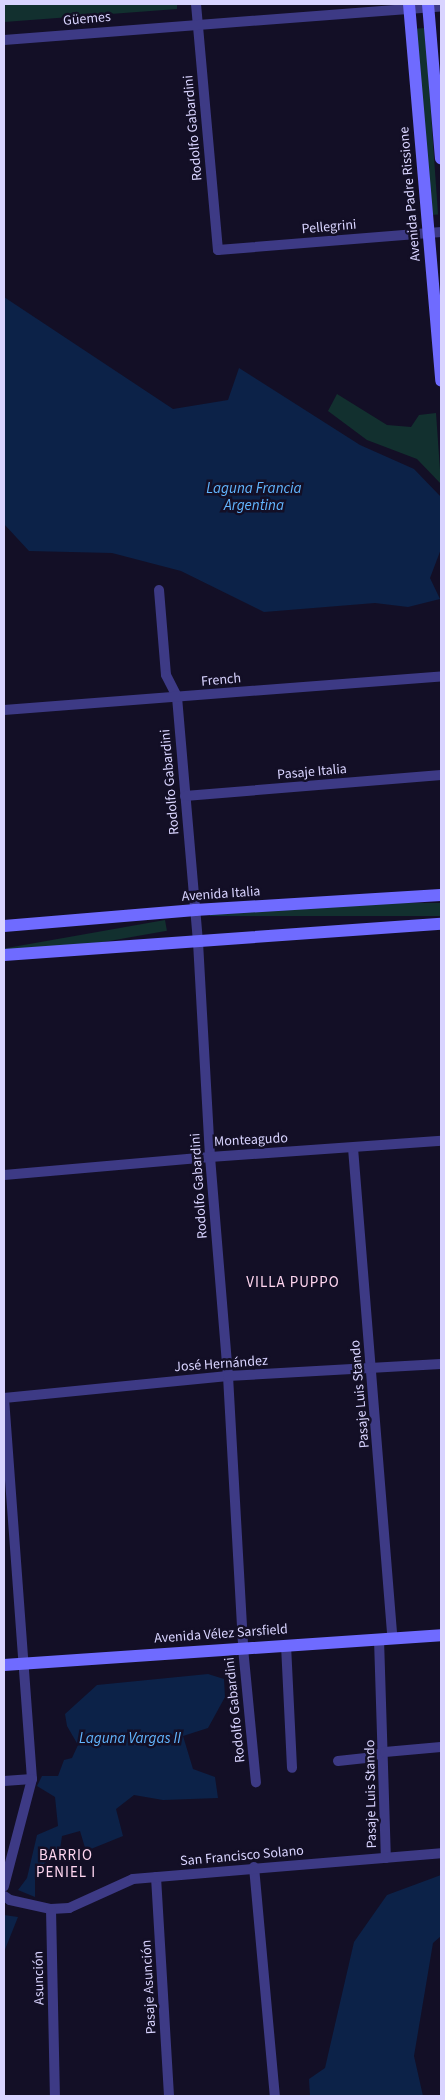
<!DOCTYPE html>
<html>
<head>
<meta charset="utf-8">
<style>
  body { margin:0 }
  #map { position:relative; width:445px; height:2100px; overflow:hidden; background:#130f26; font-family:"Source Sans 3",sans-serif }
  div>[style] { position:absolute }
  .green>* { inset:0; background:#12302f; transform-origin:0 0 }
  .water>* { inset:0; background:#0c2248 }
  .street>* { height:10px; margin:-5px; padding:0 5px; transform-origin:5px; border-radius:5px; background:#3d3a85 }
  .secondary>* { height:12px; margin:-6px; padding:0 6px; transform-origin:6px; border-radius:6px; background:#6f6bff }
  span { translate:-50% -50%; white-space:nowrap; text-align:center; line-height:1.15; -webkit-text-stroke:5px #130f26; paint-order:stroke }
  .street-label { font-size:14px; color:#d9d4ff }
  .water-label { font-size:15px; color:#62b6ff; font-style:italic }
  .neighbourhood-label { font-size:15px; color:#ffd6f0; letter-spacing:1px }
  .frame { position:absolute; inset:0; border:5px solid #d9d4ff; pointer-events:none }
</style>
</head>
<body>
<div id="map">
  <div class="green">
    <i style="clip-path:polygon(4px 4px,177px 4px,177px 9px,4px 22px)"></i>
    <i style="left:425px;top:28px;width:187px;height:10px;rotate:86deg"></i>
    <i style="clip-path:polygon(337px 394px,387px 425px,411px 427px,419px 415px,436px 413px,441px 484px,417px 459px,367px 440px,328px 411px)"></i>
    <i style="left:441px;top:903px;width:13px;height:231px;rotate:90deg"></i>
    <i style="left:165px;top:920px;width:11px;height:162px;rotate:80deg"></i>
  </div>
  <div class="water">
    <i style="clip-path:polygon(4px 297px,173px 409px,228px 400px,239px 368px,360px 445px,414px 469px,441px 497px,441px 549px,430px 578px,440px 599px,408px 607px,375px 603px,264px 612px,181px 571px,112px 553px,29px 551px,4px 524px)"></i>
    <i style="clip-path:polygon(208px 1674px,224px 1679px,225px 1697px,208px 1728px,183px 1736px,193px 1769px,215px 1777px,218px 1798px,163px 1800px,134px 1795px,116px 1809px,123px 1836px,86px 1851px,80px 1831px,62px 1836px,60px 1850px,35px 1872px,35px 1897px,18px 1890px,27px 1878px,37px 1835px,58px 1826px,55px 1797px,37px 1786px,42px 1776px,58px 1776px,64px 1760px,72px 1758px,78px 1745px,67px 1726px,65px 1714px,97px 1685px)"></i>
    <i style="clip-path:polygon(441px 1875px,441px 1936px,433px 1943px,414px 2056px,423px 2096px,310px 2096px,309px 2079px,325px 2068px,354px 1942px,387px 1895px)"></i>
    <i style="clip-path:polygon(4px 1915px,18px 1917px,4px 1952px)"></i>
  </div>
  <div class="street">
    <i style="left:196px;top:4px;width:247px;rotate:84.9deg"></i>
    <i style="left:218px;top:250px;width:224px;rotate:-4.6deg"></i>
    <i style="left:4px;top:40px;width:438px;rotate:-4.4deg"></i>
    <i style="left:159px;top:590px;width:85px;rotate:85.3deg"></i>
    <i style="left:166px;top:675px;width:25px;rotate:63deg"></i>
    <i style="left:177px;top:697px;width:246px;rotate:85.1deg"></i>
    <i style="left:198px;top:942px;width:215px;rotate:86.8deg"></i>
    <i style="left:210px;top:1157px;width:220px;rotate:85.3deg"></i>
    <i style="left:228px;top:1376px;width:272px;rotate:86.8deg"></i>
    <i style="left:243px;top:1648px;width:135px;rotate:84.5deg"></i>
    <i style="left:4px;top:710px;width:438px;rotate:-4.4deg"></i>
    <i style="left:185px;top:796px;width:257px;rotate:-4.7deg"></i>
    <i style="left:353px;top:1148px;width:492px;rotate:85.4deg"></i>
    <i style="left:4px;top:1175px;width:207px;rotate:-5deg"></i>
    <i style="left:210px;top:1157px;width:232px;rotate:-4deg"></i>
    <i style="left:4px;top:1398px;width:382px;rotate:85.8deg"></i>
    <i style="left:32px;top:1779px;width:111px;rotate:104.7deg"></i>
    <i style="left:4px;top:1398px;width:225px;rotate:-5.6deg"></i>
    <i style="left:228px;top:1376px;width:213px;rotate:-3.2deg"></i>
    <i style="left:379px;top:1639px;width:219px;rotate:88.2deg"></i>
    <i style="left:286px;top:1645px;width:123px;rotate:87.2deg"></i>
    <i style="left:338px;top:1761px;width:28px;rotate:-6deg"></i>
    <i style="left:366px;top:1758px;width:20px;rotate:-18deg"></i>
    <i style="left:385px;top:1752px;width:56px;rotate:-5.1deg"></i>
    <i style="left:4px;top:1781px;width:28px;rotate:-4deg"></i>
    <i style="left:254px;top:1867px;width:230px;rotate:84.8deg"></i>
    <i style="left:156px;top:1877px;width:219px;rotate:86.6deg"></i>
    <i style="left:4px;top:1896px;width:7px;rotate:34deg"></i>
    <i style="left:10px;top:1900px;width:42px;rotate:12.4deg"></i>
    <i style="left:51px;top:1909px;width:18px;rotate:-3deg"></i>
    <i style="left:69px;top:1908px;width:70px;rotate:-24.4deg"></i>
    <i style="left:133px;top:1879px;width:309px;rotate:-4.8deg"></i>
    <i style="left:51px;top:1909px;width:187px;rotate:88.8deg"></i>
  </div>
  <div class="secondary">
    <i style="left:409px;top:4px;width:378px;rotate:85.1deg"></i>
    <i style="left:428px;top:4px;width:155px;rotate:85.2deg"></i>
    <i style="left:4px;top:926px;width:192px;rotate:-4.8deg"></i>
    <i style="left:195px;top:910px;width:246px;rotate:-3.5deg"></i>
    <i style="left:4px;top:955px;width:438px;rotate:-4.1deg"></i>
    <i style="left:4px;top:1665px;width:438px;rotate:-3.9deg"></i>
  </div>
  <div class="street-label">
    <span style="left:87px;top:19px;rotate:-5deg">Güemes</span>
    <span style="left:193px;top:128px;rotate:-95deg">Rodolfo Gabardini</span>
    <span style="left:410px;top:194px;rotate:-95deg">Avenida Padre Rissione</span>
    <span style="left:329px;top:227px;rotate:-5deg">Pellegrini</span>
    <span style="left:221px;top:680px;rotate:-5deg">French</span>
    <span style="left:312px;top:772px;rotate:-5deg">Pasaje Italia</span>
    <span style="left:170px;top:782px;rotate:-95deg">Rodolfo Gabardini</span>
    <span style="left:221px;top:894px;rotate:-4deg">Avenida Italia</span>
    <span style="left:251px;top:1140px;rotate:-3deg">Monteagudo</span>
    <span style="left:199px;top:1186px;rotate:-94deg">Rodolfo Gabardini</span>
    <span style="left:221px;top:1364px;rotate:-4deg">José Hernández</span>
    <span style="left:360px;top:1394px;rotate:-95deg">Pasaje Luis Stando</span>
    <span style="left:221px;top:1634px;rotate:-4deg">Avenida Vélez Sarsfield</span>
    <span style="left:235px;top:1710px;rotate:-96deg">Rodolfo Gabardini</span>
    <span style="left:371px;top:1794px;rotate:-91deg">Pasaje Luis Stando</span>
    <span style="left:242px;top:1856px;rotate:-5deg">San Francisco Solano</span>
    <span style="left:39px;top:1978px;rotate:-91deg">Asunción</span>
    <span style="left:149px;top:1987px;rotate:-93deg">Pasaje Asunción</span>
  </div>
  <div class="water-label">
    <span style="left:254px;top:497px">Laguna Francia<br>Argentina</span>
    <span style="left:130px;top:1739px">Laguna Vargas II</span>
  </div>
  <div class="neighbourhood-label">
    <span style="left:293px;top:1283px">VILLA PUPPO</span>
    <span style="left:66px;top:1864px">BARRIO<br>PENIEL I</span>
  </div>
  <div class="frame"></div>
</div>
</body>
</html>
